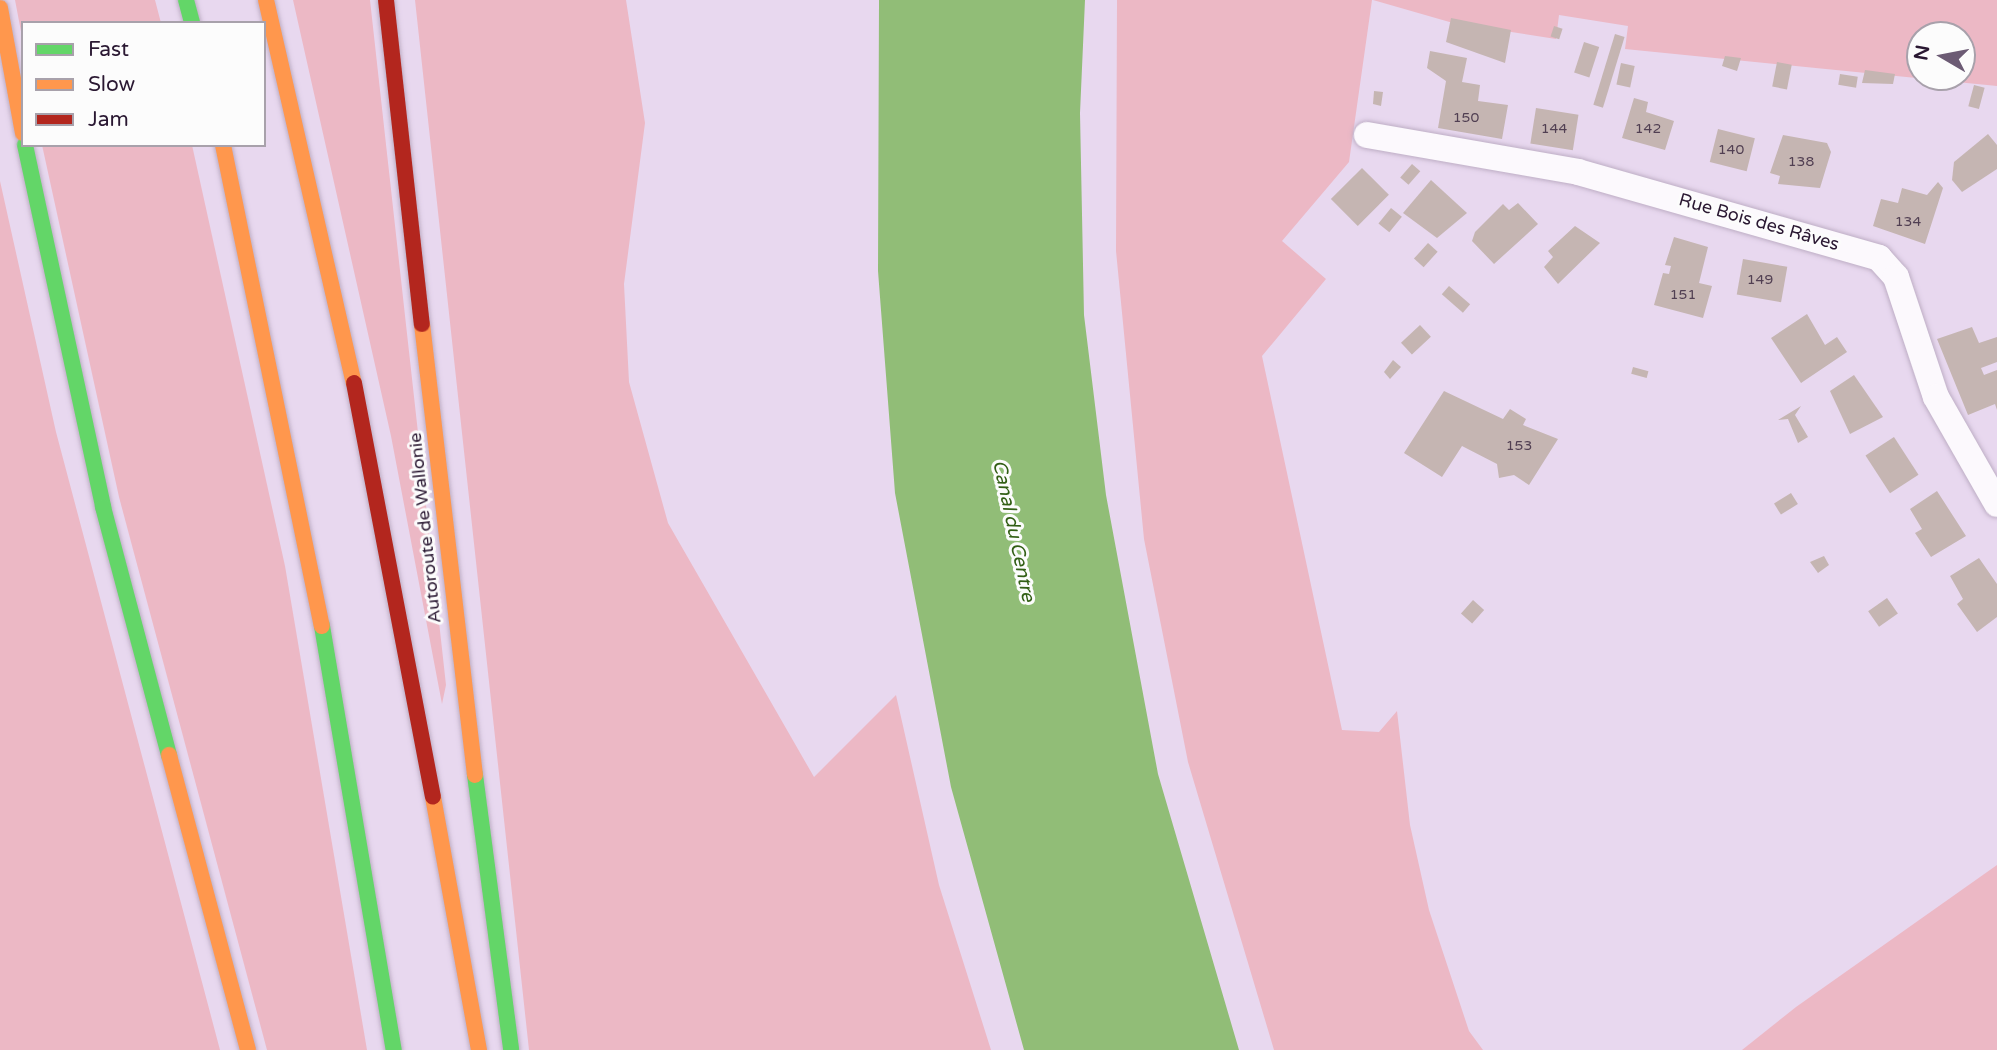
<!DOCTYPE html>
<html>
<head>
<meta charset="utf-8">
<style>
  body { margin:0 }
  #map { position:relative; width:1997px; height:1050px; overflow:hidden; background:#e8d8ef; font-family:"Varela Round",sans-serif }
  div>[style] { position:absolute }
  .green>* { inset:0; background:#ecb8c5 }
  .water>* { inset:0; background:#91bd77 }
  .building>* { inset:0; background:#c5b5b2; transform-origin:0 0 }
  .roads { filter:drop-shadow(0 0 2px #beaec5) drop-shadow(0 0 2px #beaec5) }
  .street>* { height:26px; margin:-13px; padding:0 13px; transform-origin:13px; border-radius:13px; background:#fcf9fd }
  .fast>* { height:16px; margin:-8px; padding:0 8px; transform-origin:8px; border-radius:8px; background:#63d668 }
  .slow>* { height:16px; margin:-8px; padding:0 8px; transform-origin:8px; border-radius:8px; background:#ff974d }
  .jam>* { height:16px; margin:-8px; padding:0 8px; transform-origin:8px; border-radius:8px; background:#b3261e }
  span { translate:-50% -50%; white-space:nowrap; text-align:center; line-height:1.15; -webkit-text-stroke:6px #fcfcfc; paint-order:stroke }
  .number-label { font-size:14px; color:#513f52 }
  .number-label span { -webkit-text-stroke-width:0 }
  .street-label { font-size:18px; color:#2a1832 }
  .water-label { font-size:19px; color:#325f15; font-style:italic }
  .legend { position:absolute; left:21px; top:21px; width:245px; height:126px; box-sizing:border-box; background:#fcfcfc; border:2px solid #a8a1ab; margin:0; padding:9px 12px; list-style:none; font-size:21px; color:#2a1832 }
  .legend li { display:flex; align-items:center; gap:14px; height:35px }
  .legend b { width:35px; border:2px solid #a8a1ab }
  .north { position:absolute; left:1906px; top:21px; width:70px; height:70px; box-sizing:border-box; background:#fcfcfc; border:2px solid #a8a1ab; border-radius:50%; rotate:280deg; font-size:19px; font-weight:700; line-height:28px; text-align:center; color:#2a1832 }
  .north::after { content:''; display:block; margin:auto; width:24px; height:32px; background:#6c5b74; clip-path:polygon(50% 0,100% 100%,50% 72%,0 100%) }
</style>
</head>
<body>
<div id="map">
  <div class="green">
    <i style="clip-path:polygon(15px 0,155px 0,161px 23px,23px 23px,23px 42px)"></i>
    <i style="clip-path:polygon(293px 0,370px 0,446px 685px,442px 704px,391px 436px)"></i>
    <i style="clip-path:polygon(415px 0,626px 0,645px 123px,624px 284px,629px 382px,668px 523px,814px 777px,896px 695px,939px 885px,991px 1050px,529px 1050px)"></i>
    <i style="clip-path:polygon(1117px 0,1372px 0,1349px 162px,1282px 241px,1326px 279px,1262px 356px,1342px 730px,1379px 732px,1397px 711px,1410px 825px,1429px 910px,1469px 1031px,1483px 1050px,1274px 1050px,1188px 762px,1144px 539px,1116px 251px)"></i>
    <i style="clip-path:polygon(evenodd,1373px 0,1997px 0,1997px 86px,1625px 49px,1628px 26px,1559px 15px,1556px 39px,1453px 23px,1373px 0,1920px 35px,1962px 35px,1962px 77px,1920px 77px,1920px 35px)"></i>
    <i style="clip-path:polygon(42px 145px,192px 145px,285px 566px,367px 1050px,267px 1050px,119px 497px)"></i>
    <i style="clip-path:polygon(0 181px,56px 432px,220px 1050px,0 1050px)"></i>
    <i style="clip-path:polygon(1997px 865px,1997px 1050px,1742px 1050px,1796px 1007px)"></i>
  </div>
  <div class="water">
    <i style="clip-path:polygon(879px 0,1085px 0,1080px 113px,1084px 315px,1106px 495px,1158px 774px,1239px 1050px,1024px 1050px,951px 787px,895px 493px,878px 271px)"></i>
  </div>
  <div class="building">
    <i style="clip-path:polygon(1451px 18px,1511px 30px,1505px 63px,1446px 42px)"></i>
    <i style="left:1554px;top:26px;width:9px;height:11px;rotate:18deg"></i>
    <i style="left:1615px;top:34px;width:10px;height:74px;rotate:17deg"></i>
    <i style="left:1584px;top:42px;width:16px;height:32px;rotate:18deg"></i>
    <i style="clip-path:polygon(1430px 51px,1467px 58px,1462px 82px,1480px 85px,1478px 101px,1508px 105px,1502px 139px,1438px 128px,1446px 81px,1427px 68px)"></i>
    <i style="clip-path:polygon(1725px 56px,1741px 58px,1737px 71px,1722px 66px)"></i>
    <i style="left:1777px;top:62px;width:15px;height:25px;rotate:11deg"></i>
    <i style="left:1621px;top:63px;width:14px;height:22px;rotate:12deg"></i>
    <i style="clip-path:polygon(1865px 70px,1895px 74px,1893px 84px,1862px 83px)"></i>
    <i style="left:1840px;top:74px;width:18px;height:11px;rotate:9deg"></i>
    <i style="left:1974px;top:85px;width:11px;height:22px;rotate:15deg"></i>
    <i style="clip-path:polygon(1374px 91px,1383px 92px,1381px 106px,1373px 104px)"></i>
    <i style="clip-path:polygon(1634px 98px,1648px 102px,1646px 112px,1674px 121px,1665px 150px,1622px 138px)"></i>
    <i style="left:1536px;top:108px;width:43px;height:36px;rotate:9deg"></i>
    <i style="left:1718px;top:129px;width:38px;height:34px;rotate:14deg"></i>
    <i style="clip-path:polygon(1988px 134px,1997px 145px,1997px 169px,1962px 192px,1952px 180px,1954px 162px)"></i>
    <i style="clip-path:polygon(1783px 135px,1827px 143px,1831px 152px,1820px 188px,1778px 184px,1780px 176px,1770px 173px)"></i>
    <i style="left:1412px;top:164px;width:11px;height:18px;rotate:41deg"></i>
    <i style="left:1362px;top:168px;width:38px;height:44px;rotate:45deg"></i>
    <i style="clip-path:polygon(1431px 180px,1467px 213px,1437px 238px,1403px 213px)"></i>
    <i style="clip-path:polygon(1938px 182px,1943px 188px,1925px 244px,1873px 226px,1881px 199px,1898px 203px,1902px 188px,1927px 195px)"></i>
    <i style="clip-path:polygon(1518px 203px,1538px 224px,1494px 264px,1472px 241px,1475px 232px,1503px 204px,1509px 210px)"></i>
    <i style="left:1391px;top:208px;width:14px;height:20px;rotate:39deg"></i>
    <i style="clip-path:polygon(1575px 226px,1600px 243px,1558px 284px,1544px 267px,1553px 257px,1548px 251px)"></i>
    <i style="clip-path:polygon(1674px 237px,1708px 247px,1699px 283px,1712px 286px,1703px 318px,1654px 305px,1663px 273px,1669px 274px,1671px 266px,1665px 265px)"></i>
    <i style="left:1428px;top:243px;width:13px;height:21px;rotate:42deg"></i>
    <i style="left:1743px;top:259px;width:45px;height:36px;rotate:10deg"></i>
    <i style="left:1449px;top:286px;width:28px;height:11px;rotate:41deg"></i>
    <i style="clip-path:polygon(1807px 314px,1825px 345px,1837px 337px,1847px 352px,1801px 383px,1771px 338px)"></i>
    <i style="left:1420px;top:325px;width:16px;height:26px;rotate:47deg"></i>
    <i style="clip-path:polygon(1972px 327px,1979px 343px,1997px 337px,1997px 362px,1981px 368px,1984px 375px,1997px 370px,1997px 410px,1995px 404px,1968px 415px,1937px 339px)"></i>
    <i style="clip-path:polygon(1393px 360px,1401px 367px,1390px 379px,1384px 372px)"></i>
    <i style="left:1633px;top:367px;width:16px;height:7px;rotate:15deg"></i>
    <i style="clip-path:polygon(1854px 375px,1883px 417px,1850px 434px,1830px 391px)"></i>
    <i style="clip-path:polygon(1444px 391px,1503px 419px,1510px 409px,1526px 419px,1523px 425px,1558px 439px,1529px 485px,1514px 475px,1499px 478px,1497px 464px,1462px 446px,1442px 477px,1404px 453px)"></i>
    <i style="clip-path:polygon(1801px 406px,1795px 415px,1808px 437px,1798px 443px,1788px 419px,1778px 420px)"></i>
    <i style="left:1894px;top:437px;width:45px;height:34px;rotate:57deg"></i>
    <i style="clip-path:polygon(1937px 491px,1966px 536px,1931px 557px,1915px 533px,1922px 529px,1910px 509px)"></i>
    <i style="left:1791px;top:493px;width:13px;height:20px;rotate:58deg"></i>
    <i style="clip-path:polygon(1824px 556px,1829px 565px,1818px 573px,1810px 562px)"></i>
    <i style="clip-path:polygon(1979px 558px,1997px 584px,1997px 617px,1977px 632px,1957px 604px,1963px 599px,1950px 576px)"></i>
    <i style="left:1887px;top:598px;width:19px;height:23px;rotate:55deg"></i>
    <i style="left:1473px;top:600px;width:15px;height:18px;rotate:42deg"></i>
  </div>
  <div class="roads">
    <div class="street">
      <i style="left:1367px;top:135px;width:214px;rotate:9.9deg"></i>
      <i style="left:1578px;top:172px;width:313px;rotate:15.9deg"></i>
      <i style="left:1879px;top:258px;width:25px;rotate:48deg"></i>
      <i style="left:1896px;top:277px;width:126px;rotate:71.6deg"></i>
      <i style="left:1936px;top:397px;width:123px;rotate:60.3deg"></i>
    </div>
    <div class="fast">
      <i style="left:186px;top:0;width:24px;rotate:75deg"></i>
      <i style="left:25px;top:145px;width:370px;rotate:77.8deg"></i>
      <i style="left:103px;top:507px;width:257px;rotate:75.1deg"></i>
      <i style="left:322px;top:626px;width:430px;rotate:80.4deg"></i>
      <i style="left:475px;top:775px;width:277px;rotate:82.5deg"></i>
    </div>
    <div class="slow">
      <i style="left:266px;top:0;width:393px;rotate:77.1deg"></i>
      <i style="left:0;top:8px;width:127px;rotate:79.6deg"></i>
      <i style="left:223px;top:145px;width:491px;rotate:78.4deg"></i>
      <i style="left:422px;top:324px;width:454px;rotate:83.3deg"></i>
      <i style="left:169px;top:755px;width:305px;rotate:75deg"></i>
      <i style="left:433px;top:797px;width:257px;rotate:79.7deg"></i>
    </div>
    <div class="jam">
      <i style="left:386px;top:0;width:326px;rotate:83.7deg"></i>
      <i style="left:354px;top:383px;width:421px;rotate:79.2deg"></i>
    </div>
  </div>
  <div class="number-label">
    <span style="left:1466px;top:118px">150</span>
    <span style="left:1554px;top:129px">144</span>
    <span style="left:1648px;top:129px">142</span>
    <span style="left:1731px;top:150px">140</span>
    <span style="left:1801px;top:162px">138</span>
    <span style="left:1908px;top:222px">134</span>
    <span style="left:1760px;top:280px">149</span>
    <span style="left:1683px;top:295px">151</span>
    <span style="left:1519px;top:446px">153</span>
  </div>
  <div class="street-label">
    <span style="left:1759px;top:222px;rotate:16deg">Rue Bois des Râves</span>
    <span style="left:425px;top:528px;rotate:-96deg">Autoroute de Wallonie</span>
  </div>
  <div class="water-label">
    <span style="left:1013px;top:531px;rotate:78deg">Canal du Centre</span>
  </div>
  <ul class="legend">
  <li><b style="height:9px;background:#63d668"></b>Fast</li>
  <li><b style="height:9px;background:#ff974d"></b>Slow</li>
  <li><b style="height:9px;background:#b3261e"></b>Jam</li>
  </ul>
  <div class="north">N</div>
</div>
</body>
</html>
